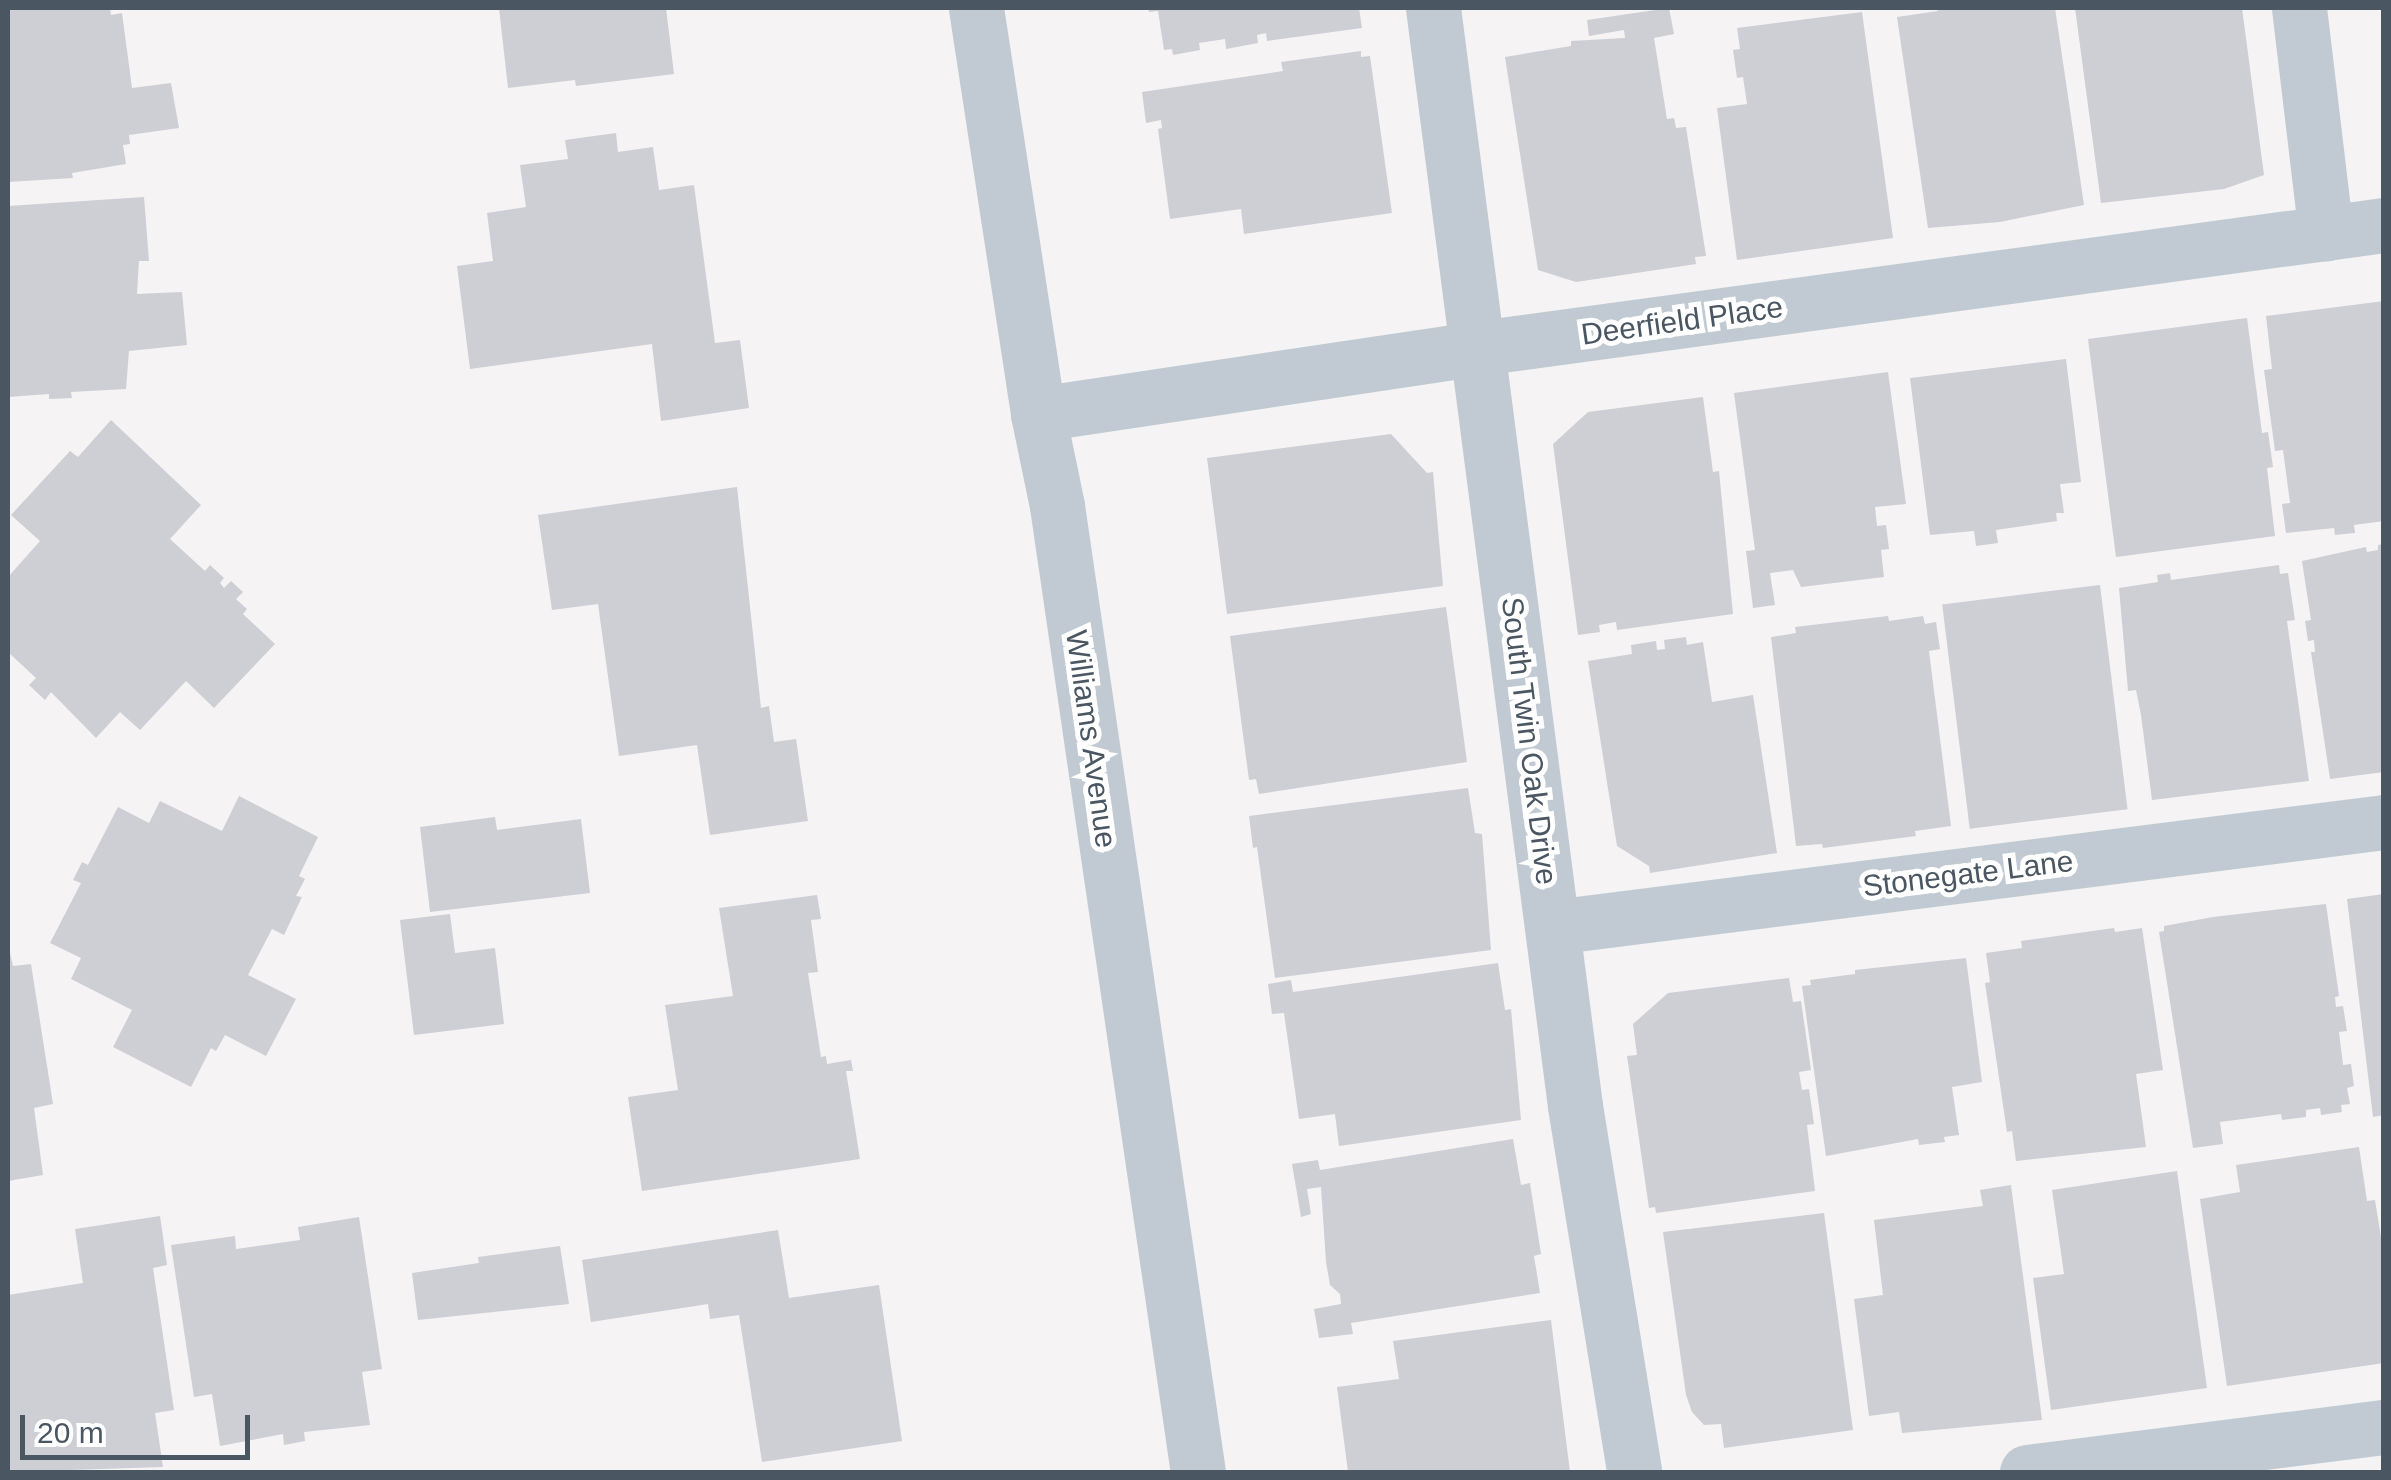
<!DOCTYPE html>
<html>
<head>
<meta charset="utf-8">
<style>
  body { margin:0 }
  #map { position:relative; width:2391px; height:1480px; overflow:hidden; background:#f5f3f3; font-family:Helvetica,sans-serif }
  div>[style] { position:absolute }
  .building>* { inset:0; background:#cdcfd5; transform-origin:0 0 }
  .minor>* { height:55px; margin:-27.5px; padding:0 27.5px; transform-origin:27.5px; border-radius:27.5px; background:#c1cad2 }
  span { translate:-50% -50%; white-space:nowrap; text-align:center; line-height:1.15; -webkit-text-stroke:10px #fff; paint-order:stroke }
  .street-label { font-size:30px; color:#4a5661 }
  .frame { position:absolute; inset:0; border:10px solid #4a5661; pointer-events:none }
  .scale { position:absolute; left:20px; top:1415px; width:230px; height:45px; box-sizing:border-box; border:5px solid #4a5661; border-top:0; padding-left:12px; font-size:30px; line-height:35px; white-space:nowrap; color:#4a5661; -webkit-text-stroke:8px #fff; paint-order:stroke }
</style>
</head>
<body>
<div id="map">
  <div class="building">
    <i style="clip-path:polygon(8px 8px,110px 8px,111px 15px,122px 13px,132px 88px,171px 83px,179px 128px,129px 135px,130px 144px,123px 145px,126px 164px,72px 173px,73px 178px,8px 182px)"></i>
    <i style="clip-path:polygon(499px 8px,666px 8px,674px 74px,576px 86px,575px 80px,508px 88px)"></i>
    <i style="clip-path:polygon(1148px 8px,1359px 8px,1362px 28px,1267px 41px,1266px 33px,1257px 35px,1258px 43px,1226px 49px,1225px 39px,1199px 43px,1200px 50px,1173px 55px,1172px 49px,1164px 50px,1158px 11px,1149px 12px)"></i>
    <i style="clip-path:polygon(1669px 8px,1674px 34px,1654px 38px,1667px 119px,1674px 118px,1676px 128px,1686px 127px,1706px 256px,1695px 257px,1696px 264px,1576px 282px,1538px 270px,1505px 57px,1571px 46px,1571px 41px,1625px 38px,1624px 30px,1589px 36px,1587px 20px)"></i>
    <i style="clip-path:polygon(1937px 8px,2055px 8px,2084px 205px,2000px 222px,1928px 228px,1897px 17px,1938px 11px)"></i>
    <i style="clip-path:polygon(2075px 8px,2242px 8px,2264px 175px,2224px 189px,2101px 203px)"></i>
    <i style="clip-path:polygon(1862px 12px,1893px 238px,1737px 260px,1717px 108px,1747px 104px,1743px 77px,1737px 78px,1733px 50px,1740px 49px,1737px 28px)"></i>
    <i style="clip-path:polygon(1361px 51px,1361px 57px,1370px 56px,1392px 213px,1244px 234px,1241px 209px,1170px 219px,1158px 129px,1162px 128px,1161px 120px,1146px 123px,1142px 92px,1283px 71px,1281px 62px)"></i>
    <i style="clip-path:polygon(616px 133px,618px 152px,653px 147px,659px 190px,694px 185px,715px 343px,740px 340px,749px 408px,661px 421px,652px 344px,470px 369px,457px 266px,493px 261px,487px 213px,526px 207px,520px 165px,568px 159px,565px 140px)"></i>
    <i style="clip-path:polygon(144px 197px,149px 261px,139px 261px,137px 294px,182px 292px,187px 345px,129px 351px,126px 389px,71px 392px,72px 398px,49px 399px,49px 394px,8px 397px,8px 206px)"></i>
    <i style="clip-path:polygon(2384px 301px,2384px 521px,2354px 525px,2355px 533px,2335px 535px,2334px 528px,2286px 533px,2282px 504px,2290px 503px,2283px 450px,2275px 451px,2264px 370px,2272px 369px,2266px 316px)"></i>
    <i style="clip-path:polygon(2247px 318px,2262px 433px,2268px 432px,2273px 467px,2267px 468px,2275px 536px,2116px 557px,2088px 339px)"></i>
    <i style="clip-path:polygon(2066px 359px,2081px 482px,2060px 484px,2064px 513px,2056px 513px,2057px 521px,1996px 530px,1998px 543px,1976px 546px,1974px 531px,1930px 535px,1910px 378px)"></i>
    <i style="clip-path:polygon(1888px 372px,1906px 504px,1875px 507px,1877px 526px,1886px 525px,1889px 549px,1881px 550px,1884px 577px,1801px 587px,1793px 570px,1770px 573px,1775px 605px,1753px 608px,1746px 551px,1755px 550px,1734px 393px)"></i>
    <i style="clip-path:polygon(1703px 397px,1713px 472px,1719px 471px,1733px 614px,1617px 630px,1616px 622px,1599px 625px,1600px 632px,1578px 635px,1553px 444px,1588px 412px)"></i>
    <i style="clip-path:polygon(111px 420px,201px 505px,170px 539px,205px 571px,210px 565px,224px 578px,220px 583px,224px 588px,231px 581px,243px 592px,236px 599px,247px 609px,243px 614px,275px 644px,214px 708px,186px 681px,140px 730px,120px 712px,96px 738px,51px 692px,45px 700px,29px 685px,36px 678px,8px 652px,8px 577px,40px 541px,11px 515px,70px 451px,78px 457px)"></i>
    <i style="clip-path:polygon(1391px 434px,1427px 473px,1433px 472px,1443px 586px,1227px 614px,1207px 458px)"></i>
    <i style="clip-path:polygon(737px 487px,761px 708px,769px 706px,774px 742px,796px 739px,808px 821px,710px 835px,697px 745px,619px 756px,598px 604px,552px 610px,538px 515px)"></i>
    <i style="clip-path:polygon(2384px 544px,2384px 772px,2330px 779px,2311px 652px,2315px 652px,2314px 640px,2308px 641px,2305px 621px,2311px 620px,2302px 561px,2366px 547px,2367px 552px,2378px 550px,2378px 545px)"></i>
    <i style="clip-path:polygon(2279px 565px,2280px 574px,2288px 573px,2295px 620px,2287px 621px,2309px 781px,2152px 800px,2141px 715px,2136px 690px,2128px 691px,2119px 588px,2158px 582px,2157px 575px,2170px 573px,2171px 580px)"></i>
    <i style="left:2100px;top:585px;width:226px;height:159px;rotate:83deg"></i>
    <i style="clip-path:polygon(1446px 607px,1467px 762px,1259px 794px,1256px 779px,1249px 780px,1230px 636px)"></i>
    <i style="clip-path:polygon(1888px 616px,1889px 621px,1923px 616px,1925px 624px,1936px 622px,1940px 649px,1929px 651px,1951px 826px,1915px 831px,1916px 836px,1823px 848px,1822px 844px,1796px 846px,1771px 637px,1796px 633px,1795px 627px)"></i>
    <i style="clip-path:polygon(1686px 637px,1687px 645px,1703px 642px,1712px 702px,1753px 695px,1777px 853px,1650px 873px,1649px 866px,1617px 846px,1588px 661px,1632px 654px,1631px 645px,1656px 641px,1657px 650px,1665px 649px,1664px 640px)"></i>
    <i style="clip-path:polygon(1468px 788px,1475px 833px,1482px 834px,1491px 950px,1275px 978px,1257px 847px,1253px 848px,1249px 816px)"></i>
    <i style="clip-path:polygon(239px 796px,318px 837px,299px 876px,305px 879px,296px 896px,302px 897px,284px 935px,272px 929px,248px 975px,296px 999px,266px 1056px,225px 1035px,216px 1051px,211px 1048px,191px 1087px,113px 1047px,132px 1010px,71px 979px,81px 958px,50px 943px,81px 883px,73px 880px,82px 862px,88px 865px,118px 807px,149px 823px,160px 801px,222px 831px)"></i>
    <i style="clip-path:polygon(495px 817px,497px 830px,581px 819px,590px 893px,430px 912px,420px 827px)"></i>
    <i style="clip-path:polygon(2384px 894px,2384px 1115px,2373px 1117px,2347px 899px)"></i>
    <i style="clip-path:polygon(817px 895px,821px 919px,811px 920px,818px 972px,808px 973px,821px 1057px,826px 1056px,827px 1064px,851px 1060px,853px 1071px,846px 1071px,860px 1159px,642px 1191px,628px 1097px,678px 1090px,665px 1005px,733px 996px,719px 908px)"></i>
    <i style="clip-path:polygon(2326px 904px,2339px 996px,2335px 997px,2336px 1007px,2343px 1006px,2347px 1031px,2339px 1032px,2343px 1065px,2351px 1064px,2354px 1086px,2347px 1088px,2350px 1104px,2341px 1105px,2342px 1112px,2321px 1115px,2320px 1108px,2306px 1110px,2306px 1117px,2282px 1120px,2281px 1114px,2220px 1122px,2223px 1144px,2193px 1148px,2159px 932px,2164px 931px,2164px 926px,2213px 917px)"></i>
    <i style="clip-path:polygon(450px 914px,455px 953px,495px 948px,504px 1024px,414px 1035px,400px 920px)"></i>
    <i style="clip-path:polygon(2114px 928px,2115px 932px,2142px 928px,2163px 1070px,2136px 1074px,2146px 1147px,2016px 1161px,2012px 1131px,2007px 1132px,1985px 983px,1990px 982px,1986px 953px,2022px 948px,2021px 941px)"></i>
    <i style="clip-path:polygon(8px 944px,13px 966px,31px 964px,53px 1104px,34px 1108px,43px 1175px,8px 1181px)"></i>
    <i style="clip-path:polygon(1966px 958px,1982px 1082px,1952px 1087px,1959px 1135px,1944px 1137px,1945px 1142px,1919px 1145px,1918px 1139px,1826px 1156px,1802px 986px,1811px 985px,1810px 980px,1855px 974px,1855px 970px)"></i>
    <i style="clip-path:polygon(1498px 963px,1505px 1010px,1511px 1009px,1521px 1120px,1339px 1146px,1335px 1114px,1299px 1119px,1284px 1013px,1272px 1014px,1268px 984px,1291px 980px,1293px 992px)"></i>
    <i style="clip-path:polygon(1789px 978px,1793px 1002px,1801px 1001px,1811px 1070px,1799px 1072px,1802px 1090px,1809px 1089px,1814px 1124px,1807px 1125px,1815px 1191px,1656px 1213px,1655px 1207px,1649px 1208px,1627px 1056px,1637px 1055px,1633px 1024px,1668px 993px)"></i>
    <i style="clip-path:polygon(1513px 1139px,1521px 1185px,1530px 1183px,1541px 1254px,1534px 1256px,1540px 1293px,1351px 1323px,1353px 1334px,1319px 1338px,1314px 1309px,1341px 1304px,1340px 1294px,1330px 1285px,1326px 1262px,1321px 1187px,1307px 1189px,1311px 1214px,1301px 1217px,1292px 1164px,1318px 1160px,1320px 1170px)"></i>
    <i style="clip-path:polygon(2359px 1147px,2367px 1201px,2375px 1200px,2384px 1256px,2384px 1363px,2227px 1386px,2200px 1199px,2240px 1192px,2236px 1165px)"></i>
    <i style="clip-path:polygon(2177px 1171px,2207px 1388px,2051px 1410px,2033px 1278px,2064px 1274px,2052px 1190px)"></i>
    <i style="clip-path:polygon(2011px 1185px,2042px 1420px,1902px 1433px,1899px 1412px,1869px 1416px,1854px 1299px,1883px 1295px,1874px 1220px,1983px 1206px,1980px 1190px)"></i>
    <i style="clip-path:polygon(1824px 1213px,1853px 1430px,1724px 1448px,1721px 1424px,1704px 1425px,1692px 1412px,1686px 1395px,1663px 1232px)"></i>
    <i style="clip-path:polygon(160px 1216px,167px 1265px,153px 1268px,174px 1410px,155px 1413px,163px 1467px,8px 1472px,8px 1295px,83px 1283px,75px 1229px)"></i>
    <i style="clip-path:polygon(359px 1217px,382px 1369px,362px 1372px,370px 1425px,304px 1432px,305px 1441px,284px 1445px,283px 1434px,220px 1446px,212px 1394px,194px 1397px,171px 1245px,235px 1236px,236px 1249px,300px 1240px,298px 1227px)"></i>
    <i style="clip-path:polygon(778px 1230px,789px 1298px,879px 1285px,902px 1441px,762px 1462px,739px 1315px,710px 1319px,708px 1304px,591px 1322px,582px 1260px)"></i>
    <i style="clip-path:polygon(560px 1246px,569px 1304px,418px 1320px,412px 1273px,479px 1263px,478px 1257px)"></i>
    <i style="clip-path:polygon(1551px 1320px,1570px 1472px,1348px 1472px,1337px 1387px,1399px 1379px,1393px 1341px)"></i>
  </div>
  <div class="minor">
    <i style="left:976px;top:8px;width:411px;rotate:81.3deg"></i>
    <i style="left:1038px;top:414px;width:94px;rotate:78.3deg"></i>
    <i style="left:1057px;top:506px;width:976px;rotate:81.7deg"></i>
    <i style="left:1433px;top:8px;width:1107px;rotate:82.63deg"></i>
    <i style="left:1575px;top:1106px;width:371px;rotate:80.8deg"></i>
    <i style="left:2299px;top:8px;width:227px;rotate:83.2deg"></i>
    <i style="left:1038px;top:414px;width:446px;rotate:-8.5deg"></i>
    <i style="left:1479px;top:348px;width:913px;rotate:-7.74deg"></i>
    <i style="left:1553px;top:927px;width:838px;rotate:-7.2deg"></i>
    <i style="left:2027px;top:1472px;width:360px;rotate:-7.2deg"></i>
  </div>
  <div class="street-label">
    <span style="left:1682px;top:321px;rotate:-8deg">Deerfield Place</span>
    <span style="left:1091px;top:739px;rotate:82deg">Williams Avenue</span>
    <span style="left:1529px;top:741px;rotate:83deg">South Twin Oak Drive</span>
    <span style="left:1968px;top:874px;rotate:-7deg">Stonegate Lane</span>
  </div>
  <div class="frame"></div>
  <div class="scale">20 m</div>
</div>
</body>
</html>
